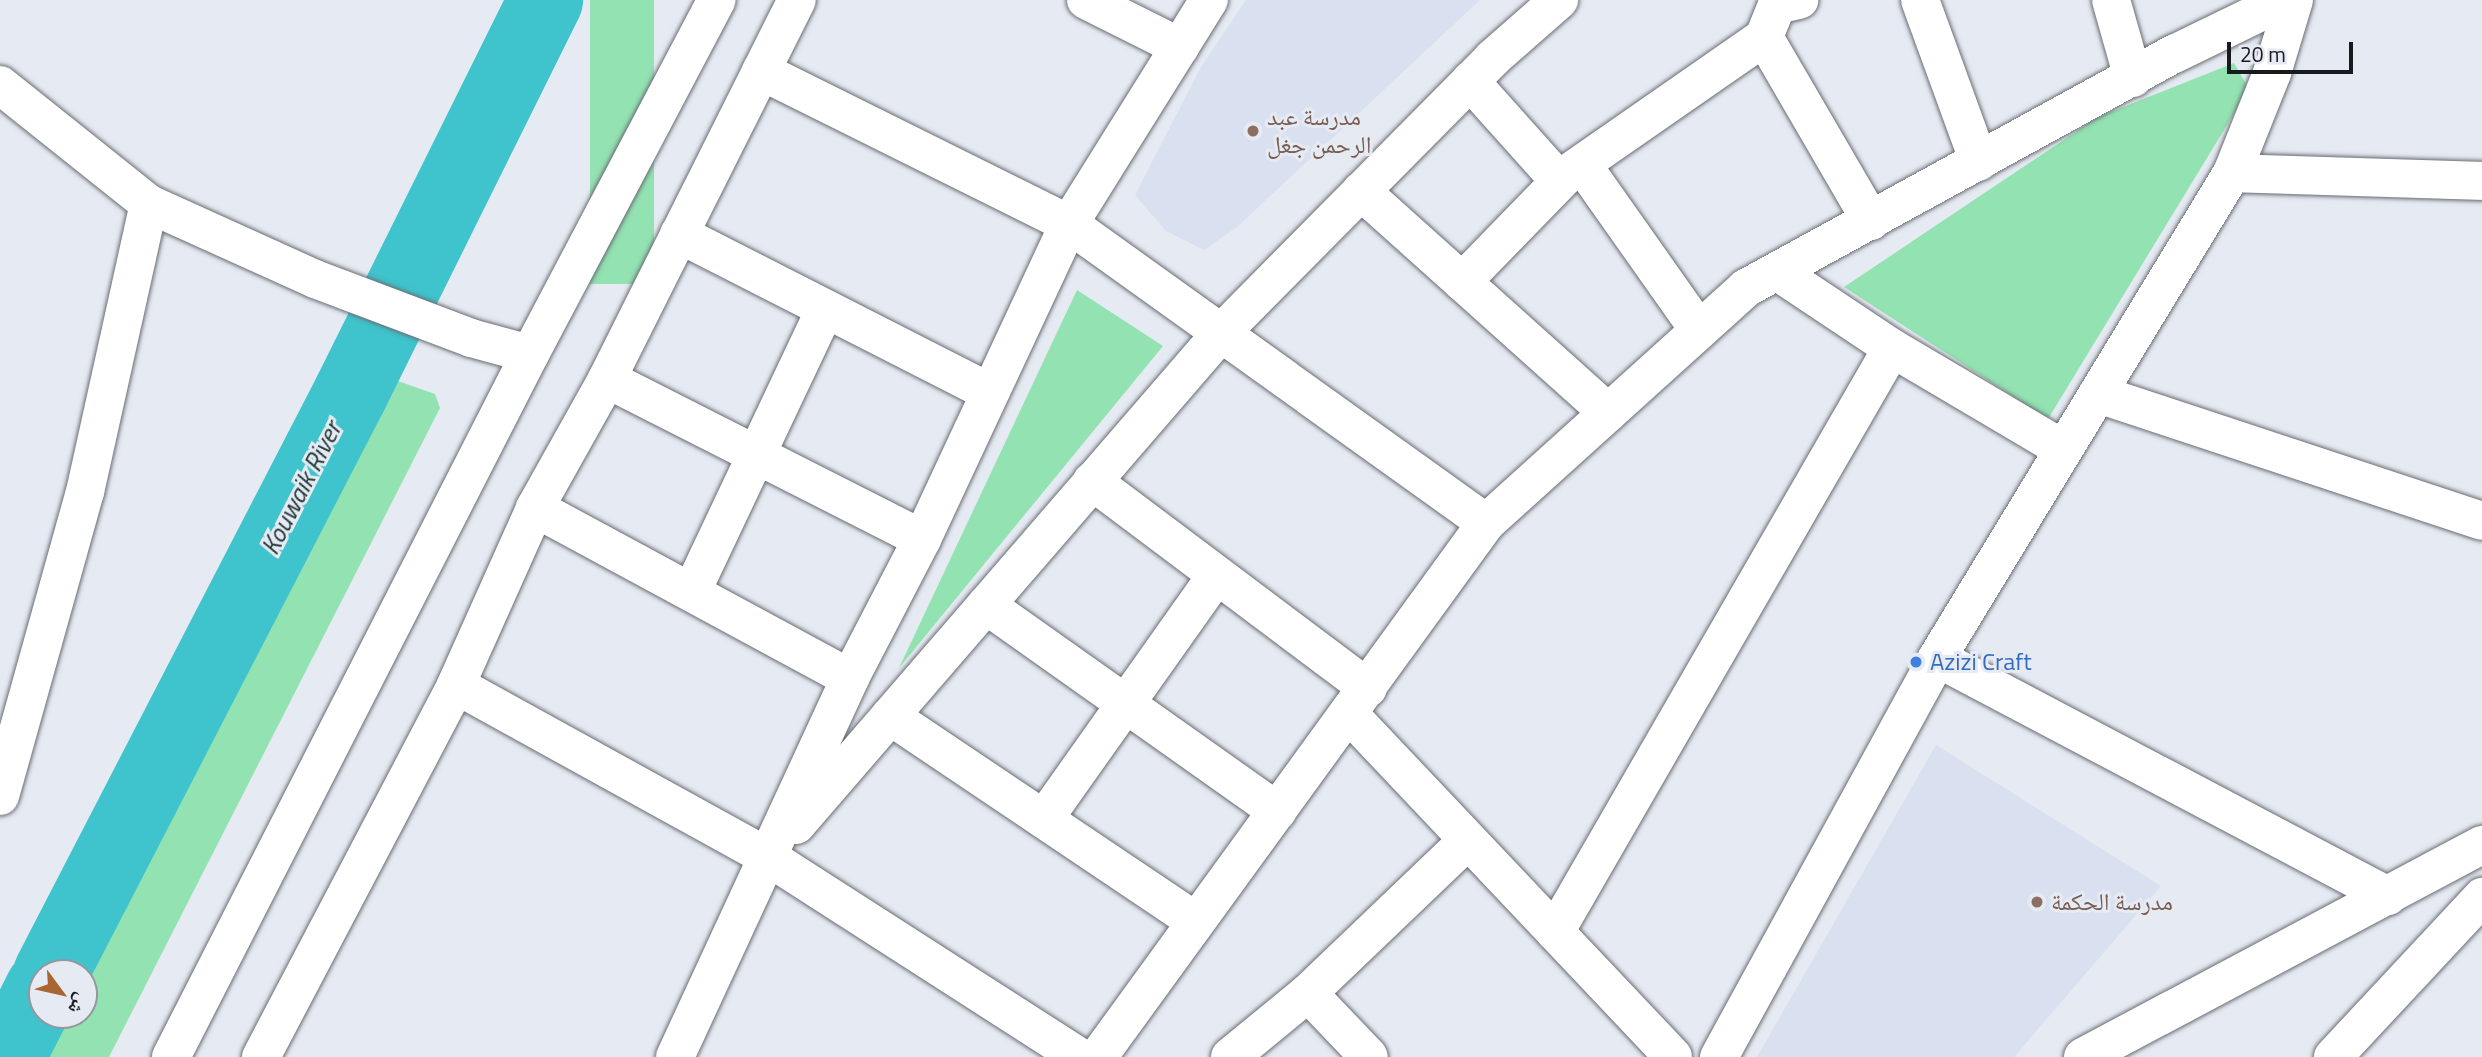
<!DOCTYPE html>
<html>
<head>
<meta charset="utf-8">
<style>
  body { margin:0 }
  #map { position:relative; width:2482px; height:1057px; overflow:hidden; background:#e6eaf2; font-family:"Titillium Web","Noto Naskh Arabic",sans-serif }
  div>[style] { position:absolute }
  .built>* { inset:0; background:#d9e0f0 }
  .green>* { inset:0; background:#93e2b2; transform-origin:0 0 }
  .river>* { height:75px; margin:-37.5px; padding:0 37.5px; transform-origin:37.5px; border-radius:37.5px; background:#3fc3cc }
  .roads { filter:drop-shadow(0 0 2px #686c73) drop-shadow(0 0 2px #686c73) }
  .minor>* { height:38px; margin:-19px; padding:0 19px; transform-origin:19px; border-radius:19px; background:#fff }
  .major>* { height:38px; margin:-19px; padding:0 19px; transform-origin:19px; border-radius:19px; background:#fff }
  .dots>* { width:19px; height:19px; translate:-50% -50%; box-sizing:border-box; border:4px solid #e6eaf2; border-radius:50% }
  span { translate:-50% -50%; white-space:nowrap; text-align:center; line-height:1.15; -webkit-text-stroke:6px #e6eaf2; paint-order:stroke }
  .education-label { font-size:24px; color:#785e54 }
  .left { translate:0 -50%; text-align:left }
  .shop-label { font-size:24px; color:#366cbe }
  .water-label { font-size:26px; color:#223839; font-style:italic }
  .north { position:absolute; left:28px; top:959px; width:70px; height:70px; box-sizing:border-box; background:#e6eaf2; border:2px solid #94979d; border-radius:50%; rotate:123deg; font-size:19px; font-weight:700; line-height:28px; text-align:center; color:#191a1d }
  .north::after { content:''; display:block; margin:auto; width:24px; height:32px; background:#a86732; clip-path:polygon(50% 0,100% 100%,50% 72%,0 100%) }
  .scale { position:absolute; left:2227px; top:42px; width:126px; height:32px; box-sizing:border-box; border:4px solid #191a1d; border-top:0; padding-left:9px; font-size:21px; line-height:24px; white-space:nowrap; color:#191a1d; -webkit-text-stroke:5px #e6eaf2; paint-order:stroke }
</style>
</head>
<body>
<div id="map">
  <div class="built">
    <i style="clip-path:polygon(1246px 0,1480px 0,1237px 227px,1204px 250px,1166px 231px,1135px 195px,1201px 67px)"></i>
    <i style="clip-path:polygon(1936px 745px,2161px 886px,2014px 1057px,1757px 1057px)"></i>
  </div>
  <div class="green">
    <i style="left:590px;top:0;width:64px;height:284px"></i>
    <i style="clip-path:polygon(2234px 63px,2249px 89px,2048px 419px,1844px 287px,2098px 117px)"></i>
    <i style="clip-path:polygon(1077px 290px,1163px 346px,899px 668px)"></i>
    <i style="clip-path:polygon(395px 380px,435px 394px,440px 408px,109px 1057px,48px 1057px,69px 1015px,84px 1015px,84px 987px)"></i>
  </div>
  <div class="river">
    <i style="left:50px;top:973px;width:653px;rotate:-62.65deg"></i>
    <i style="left:350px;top:393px;width:439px;rotate:-63.6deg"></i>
    <i style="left:7px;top:1057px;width:77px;rotate:-63.1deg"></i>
  </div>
  <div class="roads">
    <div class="minor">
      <i style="left:1086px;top:0;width:105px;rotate:26.6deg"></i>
      <i style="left:1920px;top:0;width:172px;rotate:70deg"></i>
      <i style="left:2111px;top:0;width:81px;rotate:74.2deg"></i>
      <i style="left:1764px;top:37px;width:213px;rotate:59.8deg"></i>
      <i style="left:761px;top:71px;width:344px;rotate:26.4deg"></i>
      <i style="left:1069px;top:224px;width:513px;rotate:35.64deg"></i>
      <i style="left:1470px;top:81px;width:127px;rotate:48.2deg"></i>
      <i style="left:1555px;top:176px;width:32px;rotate:-11deg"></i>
      <i style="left:1586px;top:170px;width:196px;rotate:54.8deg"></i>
      <i style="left:0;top:85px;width:191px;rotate:38.6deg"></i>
      <i style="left:149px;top:204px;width:182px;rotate:24.3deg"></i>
      <i style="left:315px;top:279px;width:167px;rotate:20.7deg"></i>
      <i style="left:471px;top:338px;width:61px;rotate:15.2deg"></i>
      <i style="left:2232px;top:173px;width:250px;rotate:1.8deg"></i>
      <i style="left:1361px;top:191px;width:332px;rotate:41.9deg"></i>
      <i style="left:679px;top:234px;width:348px;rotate:27deg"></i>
      <i style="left:1778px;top:272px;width:137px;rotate:33.7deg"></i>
      <i style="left:1892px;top:348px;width:196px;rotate:30.6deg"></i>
      <i style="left:1462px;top:282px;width:151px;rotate:-45.8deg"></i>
      <i style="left:1567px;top:174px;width:240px;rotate:-34.8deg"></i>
      <i style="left:1764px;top:37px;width:35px;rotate:-68deg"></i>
      <i style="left:1777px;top:5px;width:23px;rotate:-13deg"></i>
      <i style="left:607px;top:379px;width:353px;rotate:26.9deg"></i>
      <i style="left:2098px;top:394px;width:404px;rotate:18.3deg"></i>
      <i style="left:1092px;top:481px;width:345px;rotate:36.9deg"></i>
      <i style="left:535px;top:508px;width:358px;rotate:28.4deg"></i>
      <i style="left:692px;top:591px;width:309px;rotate:-64.7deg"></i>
      <i style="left:986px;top:605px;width:357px;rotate:35.3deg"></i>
      <i style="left:1937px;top:658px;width:510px;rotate:27.82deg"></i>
      <i style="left:456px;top:685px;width:356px;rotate:28.9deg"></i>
      <i style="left:768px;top:857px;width:370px;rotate:32.7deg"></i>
      <i style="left:1350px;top:715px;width:470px;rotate:46.6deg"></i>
      <i style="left:890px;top:716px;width:366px;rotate:33.9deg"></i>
      <i style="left:0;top:796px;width:316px;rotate:-74.4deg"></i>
      <i style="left:85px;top:492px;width:295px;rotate:-77.5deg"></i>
      <i style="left:1044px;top:819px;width:299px;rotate:-54.7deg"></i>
      <i style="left:796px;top:825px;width:652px;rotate:-49.17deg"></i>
      <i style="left:1222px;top:332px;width:385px;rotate:-45.3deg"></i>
      <i style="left:1493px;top:58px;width:88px;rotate:-41.3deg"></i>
      <i style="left:1555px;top:932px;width:674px;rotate:-60.01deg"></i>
      <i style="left:1308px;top:993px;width:88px;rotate:46.4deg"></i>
      <i style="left:675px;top:1057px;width:417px;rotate:-65.2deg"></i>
      <i style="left:850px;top:678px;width:157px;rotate:-62.6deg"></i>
      <i style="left:922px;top:539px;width:348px;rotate:-65deg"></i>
      <i style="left:1069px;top:224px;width:264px;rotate:-58deg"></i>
      <i style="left:1098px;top:1057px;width:660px;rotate:-54deg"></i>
      <i style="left:1486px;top:523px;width:350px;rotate:-42.1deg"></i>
      <i style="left:1746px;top:288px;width:488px;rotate:-28.7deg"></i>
      <i style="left:2174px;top:54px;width:123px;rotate:-25.9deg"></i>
      <i style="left:1230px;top:1057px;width:101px;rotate:-39.4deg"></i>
      <i style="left:1308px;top:993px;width:221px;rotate:-43.7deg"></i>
      <i style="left:1719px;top:1057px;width:455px;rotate:-61.3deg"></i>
      <i style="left:1937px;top:658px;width:568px;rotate:-58.69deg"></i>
      <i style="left:2232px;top:173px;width:108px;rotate:-68.2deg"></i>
      <i style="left:2272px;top:73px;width:76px;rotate:-73.2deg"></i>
      <i style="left:2083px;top:1057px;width:452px;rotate:-28deg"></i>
      <i style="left:2333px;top:1057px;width:219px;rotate:-47deg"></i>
    </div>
    <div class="major">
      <i style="left:171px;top:1057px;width:789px;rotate:-62.95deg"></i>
      <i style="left:530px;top:354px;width:400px;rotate:-62.2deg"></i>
      <i style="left:261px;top:1057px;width:420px;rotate:-62.3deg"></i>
      <i style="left:456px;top:685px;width:194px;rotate:-65.9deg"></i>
      <i style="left:535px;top:508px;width:148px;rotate:-60.8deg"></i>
      <i style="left:607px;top:379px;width:424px;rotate:-63.4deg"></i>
    </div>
  </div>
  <div class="dots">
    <i style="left:1253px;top:131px;background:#8d6e63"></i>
    <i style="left:1916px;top:662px;background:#3f7fe0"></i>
    <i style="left:2037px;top:902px;background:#8d6e63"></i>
  </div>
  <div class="education-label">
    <span class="left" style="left:1267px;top:131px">مدرسة عبد<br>الرحمن جغل</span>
    <span class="left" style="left:2051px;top:902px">مدرسة الحكمة</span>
  </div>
  <div class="shop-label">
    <span class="left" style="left:1930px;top:662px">Azizi Craft</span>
  </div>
  <div class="water-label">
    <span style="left:301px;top:488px;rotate:-63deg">Kouwaik River</span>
  </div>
  <div class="north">ش</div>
  <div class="scale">20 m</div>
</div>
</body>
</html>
